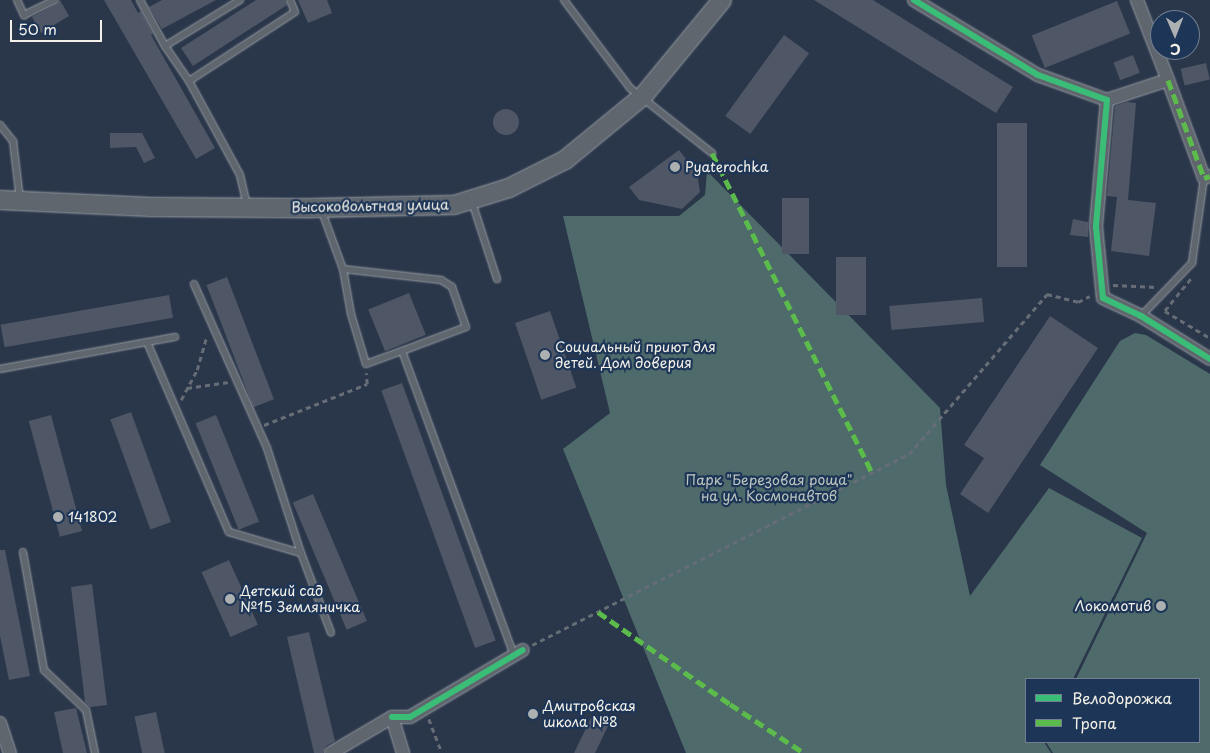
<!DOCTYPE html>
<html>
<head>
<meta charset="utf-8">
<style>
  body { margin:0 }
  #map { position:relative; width:1210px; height:753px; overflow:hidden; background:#2a374a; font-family:"Playpen Sans",sans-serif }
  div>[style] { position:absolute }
  .green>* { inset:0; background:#4e6a6b }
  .building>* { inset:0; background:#4f5666; transform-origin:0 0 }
  .round { border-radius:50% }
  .path>* { height:2.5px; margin-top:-1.25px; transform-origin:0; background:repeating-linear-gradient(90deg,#666d76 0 5px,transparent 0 9px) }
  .roads { filter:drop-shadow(0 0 1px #979ca3) drop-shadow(0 0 1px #979ca3) }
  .service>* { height:6px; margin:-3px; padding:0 3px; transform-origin:3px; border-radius:3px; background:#60666e }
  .minor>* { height:12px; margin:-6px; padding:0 6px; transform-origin:6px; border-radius:6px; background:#60666e }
  .secondary>* { height:18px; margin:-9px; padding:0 9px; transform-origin:9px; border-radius:9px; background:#60666e }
  .quiet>* { height:5px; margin-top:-2.5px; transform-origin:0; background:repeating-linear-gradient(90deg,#5cbc4b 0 10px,transparent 0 15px) }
  .cycleway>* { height:6px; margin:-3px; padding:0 3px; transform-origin:3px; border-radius:3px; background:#3abd76 }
  .dots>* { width:14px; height:14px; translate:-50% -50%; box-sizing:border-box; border:2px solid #1d3557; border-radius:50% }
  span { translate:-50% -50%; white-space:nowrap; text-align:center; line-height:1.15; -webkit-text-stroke:4.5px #1d3557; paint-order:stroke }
  .poi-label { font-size:14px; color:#f4f1e8 }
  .left { translate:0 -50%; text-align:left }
  .right { translate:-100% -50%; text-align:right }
  .street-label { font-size:14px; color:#f4f1e8 }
  .park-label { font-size:14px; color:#bcc5be }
  .legend { position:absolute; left:1025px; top:678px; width:175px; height:65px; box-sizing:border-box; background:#1d3557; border:1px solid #738091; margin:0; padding:6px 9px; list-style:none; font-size:15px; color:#f4f1e8 }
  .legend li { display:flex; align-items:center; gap:10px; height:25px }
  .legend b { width:25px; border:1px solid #738091 }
  .north { position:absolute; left:1150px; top:10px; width:50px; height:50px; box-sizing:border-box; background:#1d3557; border:1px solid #738091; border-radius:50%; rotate:179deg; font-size:14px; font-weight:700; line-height:20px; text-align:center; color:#f4f1e8 }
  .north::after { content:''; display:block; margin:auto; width:18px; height:22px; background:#adb0b1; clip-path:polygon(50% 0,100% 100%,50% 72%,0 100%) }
  .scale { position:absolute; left:10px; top:20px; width:92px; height:22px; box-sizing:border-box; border:2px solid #f4f1e8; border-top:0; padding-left:6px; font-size:15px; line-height:18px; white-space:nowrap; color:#f4f1e8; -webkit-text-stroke:4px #1d3557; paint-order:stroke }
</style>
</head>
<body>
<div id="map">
  <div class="green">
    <i style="clip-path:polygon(707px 171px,940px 408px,946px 485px,970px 596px,1049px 488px,1142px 538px,1073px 679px,1026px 679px,1026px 742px,1044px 742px,1051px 753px,686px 753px,563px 449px,610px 413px,563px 216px,679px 216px,705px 195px)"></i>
    <i style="clip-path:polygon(1135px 333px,1146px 335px,1210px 374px,1210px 753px,1053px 753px,1046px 742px,1199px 742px,1199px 679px,1076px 679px,1147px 533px,1040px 465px,1120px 341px)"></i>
  </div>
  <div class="building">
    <i style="clip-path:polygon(60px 0,69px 16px,41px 33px,32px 17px,57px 4px)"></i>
    <i style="clip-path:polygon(104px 0,131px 0,138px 13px,141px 11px,153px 34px,151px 35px,215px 148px,196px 159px)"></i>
    <i style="clip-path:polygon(162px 0,216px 0,162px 29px,149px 7px)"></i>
    <i style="clip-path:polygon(256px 0,285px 0,287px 5px,193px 66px,181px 48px)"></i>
    <i style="clip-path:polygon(298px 0,327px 0,332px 13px,308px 23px)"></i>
    <i style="clip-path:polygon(814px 0,873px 0,1013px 87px,996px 113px)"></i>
    <i style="left:1117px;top:1px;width:35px;height:92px;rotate:68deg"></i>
    <i style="left:784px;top:35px;width:31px;height:100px;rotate:36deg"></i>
    <i style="left:1133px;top:55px;width:19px;height:21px;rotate:69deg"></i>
    <i style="left:1206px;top:63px;width:17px;height:26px;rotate:77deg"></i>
    <i style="clip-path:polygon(1127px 102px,1136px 103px,1128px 200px,1156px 203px,1149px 256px,1111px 251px,1117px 197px,1107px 196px,1115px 106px)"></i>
    <i class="round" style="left:493px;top:109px;width:26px;height:26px"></i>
    <i style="left:997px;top:123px;width:30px;height:144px"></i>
    <i style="clip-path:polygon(110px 133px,142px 133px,155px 158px,144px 163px,136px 147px,110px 148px)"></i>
    <i style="clip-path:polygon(679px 150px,697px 173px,700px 192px,682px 209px,639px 200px,629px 187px)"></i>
    <i style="left:782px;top:198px;width:27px;height:56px"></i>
    <i style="clip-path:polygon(1073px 219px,1088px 222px,1088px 237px,1070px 235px)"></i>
    <i style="left:836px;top:257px;width:30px;height:58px"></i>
    <i style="left:227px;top:277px;width:131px;height:22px;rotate:69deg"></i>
    <i style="left:409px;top:293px;width:45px;height:44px;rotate:68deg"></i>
    <i style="left:169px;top:295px;width:23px;height:171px;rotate:80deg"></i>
    <i style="left:982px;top:298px;width:24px;height:93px;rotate:85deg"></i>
    <i style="left:550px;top:311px;width:81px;height:37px;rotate:71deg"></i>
    <i style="clip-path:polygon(1050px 316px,1098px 348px,988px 513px,960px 494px,984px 458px,964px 445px)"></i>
    <i style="left:402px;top:383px;width:274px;height:22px;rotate:70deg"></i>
    <i style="left:131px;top:412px;width:117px;height:22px;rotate:70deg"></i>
    <i style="left:51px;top:415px;width:120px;height:23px;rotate:75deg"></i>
    <i style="left:216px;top:415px;width:115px;height:22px;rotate:68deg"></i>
    <i style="left:313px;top:494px;width:138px;height:22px;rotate:67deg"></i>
    <i style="clip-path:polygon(0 550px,5px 550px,30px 676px,9px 680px,0 636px)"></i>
    <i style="left:229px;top:560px;width:71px;height:30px;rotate:66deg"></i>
    <i style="clip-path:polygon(92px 584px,107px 705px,90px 707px,85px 702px,71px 587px)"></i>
    <i style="clip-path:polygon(309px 632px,335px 741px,326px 746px,323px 753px,314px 753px,287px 637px)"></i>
    <i style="clip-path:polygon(76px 708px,87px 753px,63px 753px,54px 712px)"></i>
    <i style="left:156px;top:712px;width:42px;height:22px;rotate:78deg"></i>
    <i style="clip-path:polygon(593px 714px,610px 722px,595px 753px,574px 753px)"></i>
  </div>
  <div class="path">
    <i style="left:1191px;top:279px;width:41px;rotate:129.1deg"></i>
    <i style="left:1165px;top:311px;width:52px;rotate:31deg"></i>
    <i style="left:1113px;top:285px;width:44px;rotate:2.6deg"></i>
    <i style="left:187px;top:388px;width:42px;rotate:-8.1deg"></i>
    <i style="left:181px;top:400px;width:34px;rotate:-62deg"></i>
    <i style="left:197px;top:370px;width:35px;rotate:-74deg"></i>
    <i style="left:264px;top:425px;width:111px;rotate:-21.7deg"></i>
    <i style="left:367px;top:384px;width:11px;rotate:-95deg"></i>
    <i style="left:532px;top:645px;width:423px;rotate:-26.9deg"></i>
    <i style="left:909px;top:454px;width:211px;rotate:-49.2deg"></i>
    <i style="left:1047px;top:294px;width:32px;rotate:14deg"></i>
    <i style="left:1078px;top:302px;width:13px;rotate:-27deg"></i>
    <i style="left:429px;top:719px;width:36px;rotate:69deg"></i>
  </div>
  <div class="roads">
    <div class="service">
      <i style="left:17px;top:0;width:17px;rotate:65deg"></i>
      <i style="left:24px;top:15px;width:34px;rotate:-26deg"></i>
      <i style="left:140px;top:0;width:52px;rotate:61.5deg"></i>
      <i style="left:165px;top:46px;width:42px;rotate:55.6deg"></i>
      <i style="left:189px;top:81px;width:107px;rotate:61.5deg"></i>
      <i style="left:240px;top:175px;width:32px;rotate:77deg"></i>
      <i style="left:564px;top:0;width:110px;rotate:53.1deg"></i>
      <i style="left:630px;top:88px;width:105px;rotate:38.4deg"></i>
      <i style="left:165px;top:46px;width:88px;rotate:-31.5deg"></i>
      <i style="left:189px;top:81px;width:126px;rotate:-33.1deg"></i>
      <i style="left:295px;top:12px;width:13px;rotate:-113deg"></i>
      <i style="left:0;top:125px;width:21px;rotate:51deg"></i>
      <i style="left:13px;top:141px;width:59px;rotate:83.2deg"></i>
      <i style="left:472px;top:202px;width:81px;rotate:72deg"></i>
      <i style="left:321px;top:209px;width:64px;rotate:69.9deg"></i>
      <i style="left:343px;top:269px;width:46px;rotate:79.9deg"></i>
      <i style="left:351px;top:314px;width:52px;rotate:73.3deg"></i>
      <i style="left:366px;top:364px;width:38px;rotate:-20deg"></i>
      <i style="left:402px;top:351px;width:324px;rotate:69.8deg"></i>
      <i style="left:343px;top:269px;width:99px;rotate:6.4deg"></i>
      <i style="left:441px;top:280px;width:13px;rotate:32deg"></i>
      <i style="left:452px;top:287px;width:42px;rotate:70.7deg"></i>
      <i style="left:466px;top:327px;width:68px;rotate:159.4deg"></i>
      <i style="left:194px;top:284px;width:180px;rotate:66deg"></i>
      <i style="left:267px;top:448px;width:110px;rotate:72.1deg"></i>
      <i style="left:1141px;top:316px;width:74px;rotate:-46.1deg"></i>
      <i style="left:1192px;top:263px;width:86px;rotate:-82deg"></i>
      <i style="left:147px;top:342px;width:207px;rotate:66.7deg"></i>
      <i style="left:229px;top:532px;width:75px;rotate:16.3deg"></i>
      <i style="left:301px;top:553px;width:85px;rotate:69.4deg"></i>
      <i style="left:0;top:369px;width:178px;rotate:-10.4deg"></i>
      <i style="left:23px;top:552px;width:120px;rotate:79.9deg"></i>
      <i style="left:44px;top:670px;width:58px;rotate:43.6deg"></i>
      <i style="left:86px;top:710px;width:44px;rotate:78.2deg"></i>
    </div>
    <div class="minor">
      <i style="left:914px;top:0;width:145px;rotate:31.2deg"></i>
      <i style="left:1038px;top:75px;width:73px;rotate:19.9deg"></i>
      <i style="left:1107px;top:100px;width:127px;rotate:95deg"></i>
      <i style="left:1096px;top:227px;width:71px;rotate:84.4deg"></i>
      <i style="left:1103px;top:298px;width:42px;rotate:25.3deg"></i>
      <i style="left:1141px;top:316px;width:81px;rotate:31.9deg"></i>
      <i style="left:1168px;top:80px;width:104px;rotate:69.8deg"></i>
      <i style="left:1204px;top:178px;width:6px;rotate:-18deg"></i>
      <i style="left:1107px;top:100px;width:64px;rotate:-18.2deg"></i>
      <i style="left:1168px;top:80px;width:86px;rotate:-111.2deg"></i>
      <i style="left:392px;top:717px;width:18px"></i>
      <i style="left:410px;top:717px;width:131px;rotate:-30.7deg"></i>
      <i style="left:0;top:723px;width:32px;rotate:72deg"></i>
      <i style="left:331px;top:753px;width:71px;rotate:-30.5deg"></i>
      <i style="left:392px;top:717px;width:38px;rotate:73deg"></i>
    </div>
    <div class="secondary">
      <i style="left:0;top:200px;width:151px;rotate:2.7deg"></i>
      <i style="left:151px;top:207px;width:162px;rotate:0.4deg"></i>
      <i style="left:313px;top:208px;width:141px;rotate:-1.2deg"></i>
      <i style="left:454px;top:205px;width:58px;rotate:-17.2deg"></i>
      <i style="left:509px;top:188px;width:63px;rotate:-26.6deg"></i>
      <i style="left:565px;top:160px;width:101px;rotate:-39.4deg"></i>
      <i style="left:643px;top:96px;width:124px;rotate:-50.5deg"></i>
    </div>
  </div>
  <div class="quiet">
    <i style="left:1168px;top:80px;width:104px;rotate:69.8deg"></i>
    <i style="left:1204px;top:178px;width:6px;rotate:-18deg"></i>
    <i style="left:712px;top:153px;width:358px;rotate:63.4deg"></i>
    <i style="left:598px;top:612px;width:161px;rotate:34.9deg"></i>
    <i style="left:730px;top:704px;width:89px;rotate:33.5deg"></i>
  </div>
  <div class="cycleway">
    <i style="left:914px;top:0;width:145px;rotate:31.2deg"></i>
    <i style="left:1038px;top:75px;width:73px;rotate:19.9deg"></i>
    <i style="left:1107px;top:100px;width:127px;rotate:95deg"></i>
    <i style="left:1096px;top:227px;width:71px;rotate:84.4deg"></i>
    <i style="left:1103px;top:298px;width:42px;rotate:25.3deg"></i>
    <i style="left:1141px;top:316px;width:81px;rotate:31.9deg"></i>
    <i style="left:392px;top:717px;width:18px"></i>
    <i style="left:410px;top:717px;width:131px;rotate:-30.7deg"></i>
  </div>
  <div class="dots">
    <i style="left:675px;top:167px;background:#adb0b1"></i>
    <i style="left:545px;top:355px;background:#adb0b1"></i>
    <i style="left:58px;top:517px;background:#adb0b1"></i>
    <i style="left:230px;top:599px;background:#adb0b1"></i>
    <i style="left:1161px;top:606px;background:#adb0b1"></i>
    <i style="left:533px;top:714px;background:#adb0b1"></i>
  </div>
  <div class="poi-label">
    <span class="left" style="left:685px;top:167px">Pyaterochka</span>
    <span class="left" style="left:555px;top:355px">Социальный приют для<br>детей. Дом доверия</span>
    <span class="left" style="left:68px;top:517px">141802</span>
    <span class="left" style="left:240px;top:599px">Детский сад<br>№15 Земляничка</span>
    <span class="right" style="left:1151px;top:606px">Локомотив</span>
    <span class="left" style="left:543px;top:714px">Дмитровская<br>школа №8</span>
  </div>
  <div class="street-label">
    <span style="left:370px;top:206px;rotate:-1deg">Высоковольтная улица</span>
  </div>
  <div class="park-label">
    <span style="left:769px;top:488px">Парк "Березовая роща"<br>на ул. Космонавтов</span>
  </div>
  <ul class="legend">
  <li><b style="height:6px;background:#3abd76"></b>Велодорожка</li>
  <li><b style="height:6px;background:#5cbc4b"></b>Тропа</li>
  </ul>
  <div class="north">С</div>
  <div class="scale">50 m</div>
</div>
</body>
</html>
